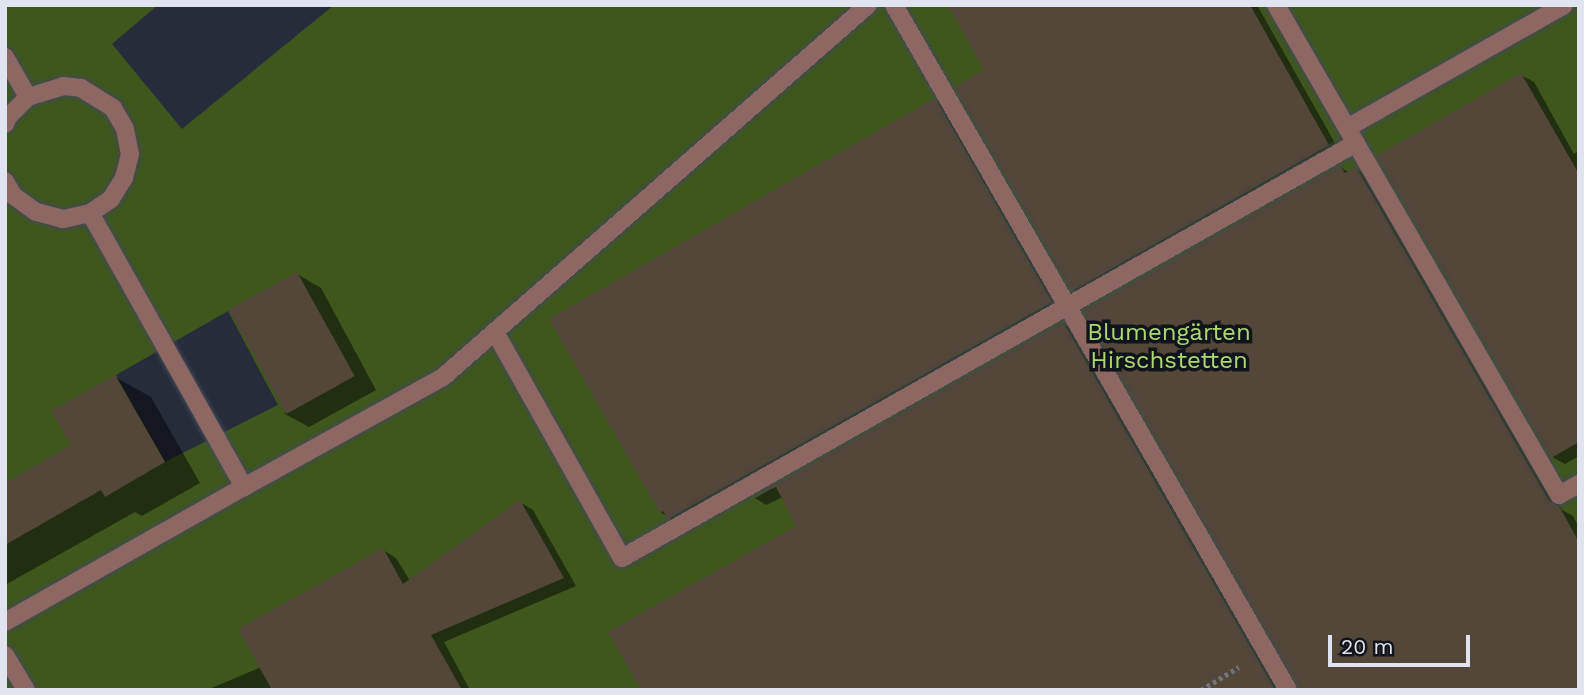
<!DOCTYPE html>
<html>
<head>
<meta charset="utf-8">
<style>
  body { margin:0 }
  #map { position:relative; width:1584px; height:695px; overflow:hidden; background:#262c3a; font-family:"Work Sans",sans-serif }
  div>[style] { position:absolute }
  .green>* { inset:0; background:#3f571d }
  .shadow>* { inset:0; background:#0007 }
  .building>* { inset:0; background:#524739; transform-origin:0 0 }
  .path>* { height:4.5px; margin-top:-2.25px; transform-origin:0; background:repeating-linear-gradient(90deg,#707481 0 3.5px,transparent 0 7px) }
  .roads { filter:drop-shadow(0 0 2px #444957) drop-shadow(0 0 2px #444957) }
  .minor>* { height:18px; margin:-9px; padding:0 9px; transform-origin:9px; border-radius:9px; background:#8d6761 }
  span { translate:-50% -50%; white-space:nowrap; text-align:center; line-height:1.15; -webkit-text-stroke:7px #12141b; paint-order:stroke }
  .park-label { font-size:24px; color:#abd870 }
  .frame { position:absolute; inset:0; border:7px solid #e1e4ee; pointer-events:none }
  .scale { position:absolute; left:1328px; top:635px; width:142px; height:32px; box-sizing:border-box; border:4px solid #e1e4ee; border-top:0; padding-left:9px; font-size:21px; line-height:24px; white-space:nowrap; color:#e1e4ee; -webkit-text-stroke:5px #12141b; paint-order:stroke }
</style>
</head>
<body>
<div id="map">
  <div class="green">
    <i style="clip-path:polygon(evenodd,5px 5px,158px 5px,112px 44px,182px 129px,334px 5px,1579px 5px,1579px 690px,5px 690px,5px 5px,228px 311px,278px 405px,165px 462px,116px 375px,228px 311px)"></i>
  </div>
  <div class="shadow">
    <i style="clip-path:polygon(950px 5px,1257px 5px,1340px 152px,1085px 297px,1073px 290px,986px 71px)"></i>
    <i style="clip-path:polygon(1521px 75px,1534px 82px,1574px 154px,1579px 151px,1579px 456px,1565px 464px,1552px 457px)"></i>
    <i style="clip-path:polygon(935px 100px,947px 107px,1063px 309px,681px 525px,669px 518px,661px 512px)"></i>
    <i style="clip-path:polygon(1340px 167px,1350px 173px,1356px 169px,1370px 177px,1562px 510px,1573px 516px,1579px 527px,1579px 690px)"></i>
    <i style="clip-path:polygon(297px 274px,321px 288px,376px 390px,309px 427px,285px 414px)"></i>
    <i style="clip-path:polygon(1063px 324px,1077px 332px,1283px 690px,643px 690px,798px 526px,783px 497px,766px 505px,755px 498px)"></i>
    <i style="clip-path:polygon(115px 377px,151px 397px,200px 483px,142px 516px,135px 512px,5px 585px,5px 485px,74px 446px)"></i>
    <i style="clip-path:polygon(520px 502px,533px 510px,576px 586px,444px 642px,470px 690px,207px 690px,261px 667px,383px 550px,396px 558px,410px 581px)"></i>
  </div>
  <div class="building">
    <i style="clip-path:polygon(948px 5px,1250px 5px,1329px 145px,1072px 291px,954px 87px,984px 70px)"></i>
    <i style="clip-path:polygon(1521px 73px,1579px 174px,1579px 442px,1551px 458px,1376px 156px)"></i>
    <i style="clip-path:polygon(935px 98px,1052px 302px,668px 519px,663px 511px,660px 513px,549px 319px)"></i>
    <i style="clip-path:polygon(1340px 165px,1345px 173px,1356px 167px,1549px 501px,1559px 506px,1579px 542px,1579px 690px,1299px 690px,1083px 311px)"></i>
    <i style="left:297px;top:272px;width:119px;height:78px;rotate:61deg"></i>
    <i style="clip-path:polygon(1063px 322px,1275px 690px,641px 690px,608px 632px,796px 526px,776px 487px,751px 498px)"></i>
    <i style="clip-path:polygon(115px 375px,165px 462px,105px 497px,101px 490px,5px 545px,5px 483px,71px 445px,51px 411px)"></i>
    <i style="clip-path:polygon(520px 500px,564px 578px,431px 635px,462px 690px,272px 690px,238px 629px,383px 548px,403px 584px)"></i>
  </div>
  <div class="path">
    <i style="left:1201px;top:690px;width:44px;rotate:-31.2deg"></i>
  </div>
  <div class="roads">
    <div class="minor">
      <i style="left:894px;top:5px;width:790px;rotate:60.09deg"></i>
      <i style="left:1276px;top:5px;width:566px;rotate:59.99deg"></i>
      <i style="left:1559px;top:495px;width:23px;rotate:-29deg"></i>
      <i style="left:5px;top:57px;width:46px;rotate:60.1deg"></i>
      <i style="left:5px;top:124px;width:8px;rotate:-67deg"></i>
      <i style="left:8px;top:117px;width:28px;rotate:-45deg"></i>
      <i style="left:28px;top:97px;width:37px;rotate:-17deg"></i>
      <i style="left:63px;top:86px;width:18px;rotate:6deg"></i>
      <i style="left:81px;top:88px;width:38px;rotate:32deg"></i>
      <i style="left:113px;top:108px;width:24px;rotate:60deg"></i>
      <i style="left:125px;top:129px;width:25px;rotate:79deg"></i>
      <i style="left:130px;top:154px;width:25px;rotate:104deg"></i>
      <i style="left:124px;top:178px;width:25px;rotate:122deg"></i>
      <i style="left:111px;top:199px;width:25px;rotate:146deg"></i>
      <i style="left:90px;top:213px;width:28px;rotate:167deg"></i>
      <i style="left:63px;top:219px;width:28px;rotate:-165deg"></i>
      <i style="left:36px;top:212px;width:29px;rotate:-144deg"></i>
      <i style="left:13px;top:195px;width:16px;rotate:-120deg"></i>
      <i style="left:1347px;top:128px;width:249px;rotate:-29.5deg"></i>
      <i style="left:495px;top:332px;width:259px;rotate:60.7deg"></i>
      <i style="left:622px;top:558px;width:843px;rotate:-29.48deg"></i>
      <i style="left:244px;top:487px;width:227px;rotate:-28.9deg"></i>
      <i style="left:443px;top:377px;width:565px;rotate:-41.2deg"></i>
      <i style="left:5px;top:622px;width:274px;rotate:-29.5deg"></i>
      <i style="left:244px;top:487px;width:314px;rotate:-119.3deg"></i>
      <i style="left:5px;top:655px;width:41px;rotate:59deg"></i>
    </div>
  </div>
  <div class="park-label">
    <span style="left:1169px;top:347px">Blumengärten<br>Hirschstetten</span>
  </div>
  <div class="frame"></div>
  <div class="scale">20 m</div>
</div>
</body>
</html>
